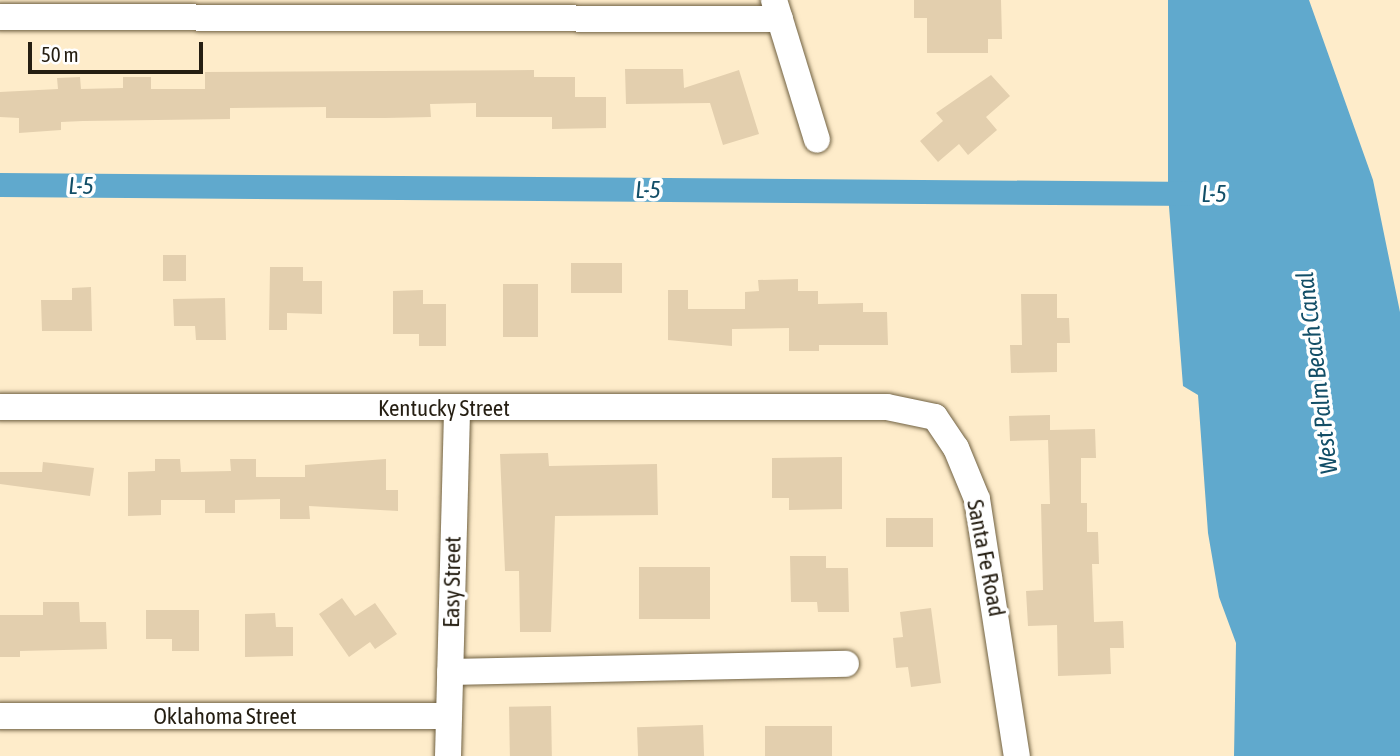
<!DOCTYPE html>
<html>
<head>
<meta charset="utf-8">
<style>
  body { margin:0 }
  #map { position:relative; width:1400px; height:756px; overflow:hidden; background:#feecca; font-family:"Asap Condensed",sans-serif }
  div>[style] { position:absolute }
  .water>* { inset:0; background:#60a9cd }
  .canal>* { height:24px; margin:-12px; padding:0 12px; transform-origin:12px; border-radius:12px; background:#60a9cd }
  .building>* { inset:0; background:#e3cfae; transform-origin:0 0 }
  .roads { filter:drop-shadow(0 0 2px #706142) drop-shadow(0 0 2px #706142) }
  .minor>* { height:26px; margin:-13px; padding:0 13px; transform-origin:13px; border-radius:13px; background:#fff }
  span { translate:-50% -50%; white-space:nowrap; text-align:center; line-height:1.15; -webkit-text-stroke:7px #fff; paint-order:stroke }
  .street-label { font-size:23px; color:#251e12 }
  .water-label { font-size:24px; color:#124e67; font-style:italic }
  .scale { position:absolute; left:28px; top:42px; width:175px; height:32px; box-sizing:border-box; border:4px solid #251e12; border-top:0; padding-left:9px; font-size:21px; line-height:24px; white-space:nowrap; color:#251e12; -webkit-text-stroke:5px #fff; paint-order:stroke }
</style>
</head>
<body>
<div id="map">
  <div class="water">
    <i style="clip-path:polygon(1168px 0,1309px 0,1373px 180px,1400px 312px,1400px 756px,1234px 756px,1236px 643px,1219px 597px,1208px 533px,1198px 395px,1183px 386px,1168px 194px)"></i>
  </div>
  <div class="canal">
    <i style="left:0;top:185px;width:1200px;rotate:0.43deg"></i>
  </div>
  <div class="building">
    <i style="clip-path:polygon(914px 0,1001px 0,1002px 39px,988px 39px,988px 53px,927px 53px,927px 18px,914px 18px)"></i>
    <i style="clip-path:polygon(625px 69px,683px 69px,684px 88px,739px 70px,759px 134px,723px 145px,710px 103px,626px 104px)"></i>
    <i style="clip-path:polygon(534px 70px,534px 77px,575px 77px,575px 97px,606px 97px,606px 128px,552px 129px,552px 117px,476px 117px,476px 103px,430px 104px,431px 117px,385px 118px,326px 118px,326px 107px,230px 108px,230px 119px,83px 121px,61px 122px,61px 130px,19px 133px,19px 118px,0 117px,0 92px,58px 89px,57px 78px,80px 77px,81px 89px,123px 88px,123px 77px,151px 77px,151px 89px,205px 89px,205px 72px)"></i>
    <i style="clip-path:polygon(991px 75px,1010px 96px,986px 117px,997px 130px,968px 155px,959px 144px,938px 162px,920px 141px,943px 121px,936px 113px)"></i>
    <i style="left:163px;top:255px;width:23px;height:26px"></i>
    <i style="left:571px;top:263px;width:51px;height:30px"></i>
    <i style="clip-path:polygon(270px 267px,303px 267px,303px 281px,322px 281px,322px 314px,287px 313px,287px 330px,269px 330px)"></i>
    <i style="clip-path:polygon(798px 279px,798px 291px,818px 291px,818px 304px,863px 303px,863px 312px,887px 312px,888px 345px,819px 345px,819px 351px,789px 351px,789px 328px,732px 329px,732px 346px,668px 340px,668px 290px,688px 290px,688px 309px,745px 309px,745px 292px,759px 291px,758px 280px)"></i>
    <i style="left:503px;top:284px;width:35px;height:53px"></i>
    <i style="clip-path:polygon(91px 287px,92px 331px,42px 331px,41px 300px,72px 300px,72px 288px)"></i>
    <i style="clip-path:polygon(423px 290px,423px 304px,446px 304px,446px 346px,419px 346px,419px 334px,393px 334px,393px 291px)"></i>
    <i style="clip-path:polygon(1021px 294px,1057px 294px,1057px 318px,1069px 318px,1070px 343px,1057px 343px,1057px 372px,1011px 373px,1010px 345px,1022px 345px)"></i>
    <i style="clip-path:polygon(225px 298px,226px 340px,196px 340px,195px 326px,174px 326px,173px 299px)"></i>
    <i style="clip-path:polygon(1050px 415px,1050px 430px,1095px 429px,1096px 458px,1081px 458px,1081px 503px,1087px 503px,1087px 532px,1098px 532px,1099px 564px,1092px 564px,1094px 622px,1123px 621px,1124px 648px,1110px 648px,1111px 674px,1058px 676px,1057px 625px,1028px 626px,1026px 591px,1043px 590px,1041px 504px,1050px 504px,1048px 440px,1010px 441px,1009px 416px)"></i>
    <i style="clip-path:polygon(548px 453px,549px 466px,657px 464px,658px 515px,555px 516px,551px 632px,520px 632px,519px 571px,505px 571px,500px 454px)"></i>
    <i style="clip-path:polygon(842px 457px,842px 509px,789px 510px,789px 498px,772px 498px,772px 458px)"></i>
    <i style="clip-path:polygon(155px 459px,180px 459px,181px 472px,231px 471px,230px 459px,256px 459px,256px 477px,305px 477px,305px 465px,386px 459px,386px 490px,398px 490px,398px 511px,309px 506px,310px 519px,280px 519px,280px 499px,235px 500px,235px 513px,205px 513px,205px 500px,161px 500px,161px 515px,128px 516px,128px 472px,155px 471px)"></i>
    <i style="clip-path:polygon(43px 462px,94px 468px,90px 496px,0 484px,0 472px,42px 472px)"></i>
    <i style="left:886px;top:518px;width:47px;height:29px"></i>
    <i style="clip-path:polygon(790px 556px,826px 556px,826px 568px,848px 568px,849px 612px,818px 612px,817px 602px,791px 602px)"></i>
    <i style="left:710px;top:567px;width:52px;height:71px;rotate:90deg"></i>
    <i style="clip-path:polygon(342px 598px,355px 616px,375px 603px,397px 634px,375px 649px,370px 642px,349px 657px,319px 614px)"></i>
    <i style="clip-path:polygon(43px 602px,79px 602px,80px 622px,106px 622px,107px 649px,20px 651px,20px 657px,0 657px,0 615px,43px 615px)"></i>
    <i style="clip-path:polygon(931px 608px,941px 683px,911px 687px,908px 667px,896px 668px,893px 638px,903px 637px,900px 612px)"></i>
    <i style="clip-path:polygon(146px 610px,199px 610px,199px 651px,172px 651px,172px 639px,146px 639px)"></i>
    <i style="clip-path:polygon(275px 613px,276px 627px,293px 627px,293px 656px,245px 657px,245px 614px)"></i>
    <i style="left:551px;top:706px;width:50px;height:42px;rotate:89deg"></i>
    <i style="left:703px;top:725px;width:31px;height:66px;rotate:88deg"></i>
    <i style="left:832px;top:726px;width:30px;height:67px;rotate:90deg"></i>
  </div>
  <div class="roads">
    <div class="minor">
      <i style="left:774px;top:0;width:146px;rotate:72.9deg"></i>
      <i style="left:0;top:17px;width:780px;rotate:0.15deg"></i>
      <i style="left:0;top:407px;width:887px"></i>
      <i style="left:887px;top:407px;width:49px;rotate:11.8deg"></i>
      <i style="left:935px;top:417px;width:37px;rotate:56deg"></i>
      <i style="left:956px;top:448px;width:55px;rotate:67.6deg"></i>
      <i style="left:977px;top:499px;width:260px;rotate:81.2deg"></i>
      <i style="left:450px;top:672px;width:396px;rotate:-1.2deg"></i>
      <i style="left:0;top:716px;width:449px"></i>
      <i style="left:448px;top:756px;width:348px;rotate:-88.5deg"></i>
    </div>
  </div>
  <div class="street-label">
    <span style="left:444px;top:408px">Kentucky Street</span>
    <span style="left:986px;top:558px;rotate:79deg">Santa Fe Road</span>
    <span style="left:452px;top:582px;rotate:-89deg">Easy Street</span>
    <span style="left:225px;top:716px">Oklahoma Street</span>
  </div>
  <div class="water-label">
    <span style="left:81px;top:186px">L-5</span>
    <span style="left:648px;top:190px">L-5</span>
    <span style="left:1214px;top:194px">L-5</span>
    <span style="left:1317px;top:373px;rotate:-97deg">West Palm Beach Canal</span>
  </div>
  <div class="scale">50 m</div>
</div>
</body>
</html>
